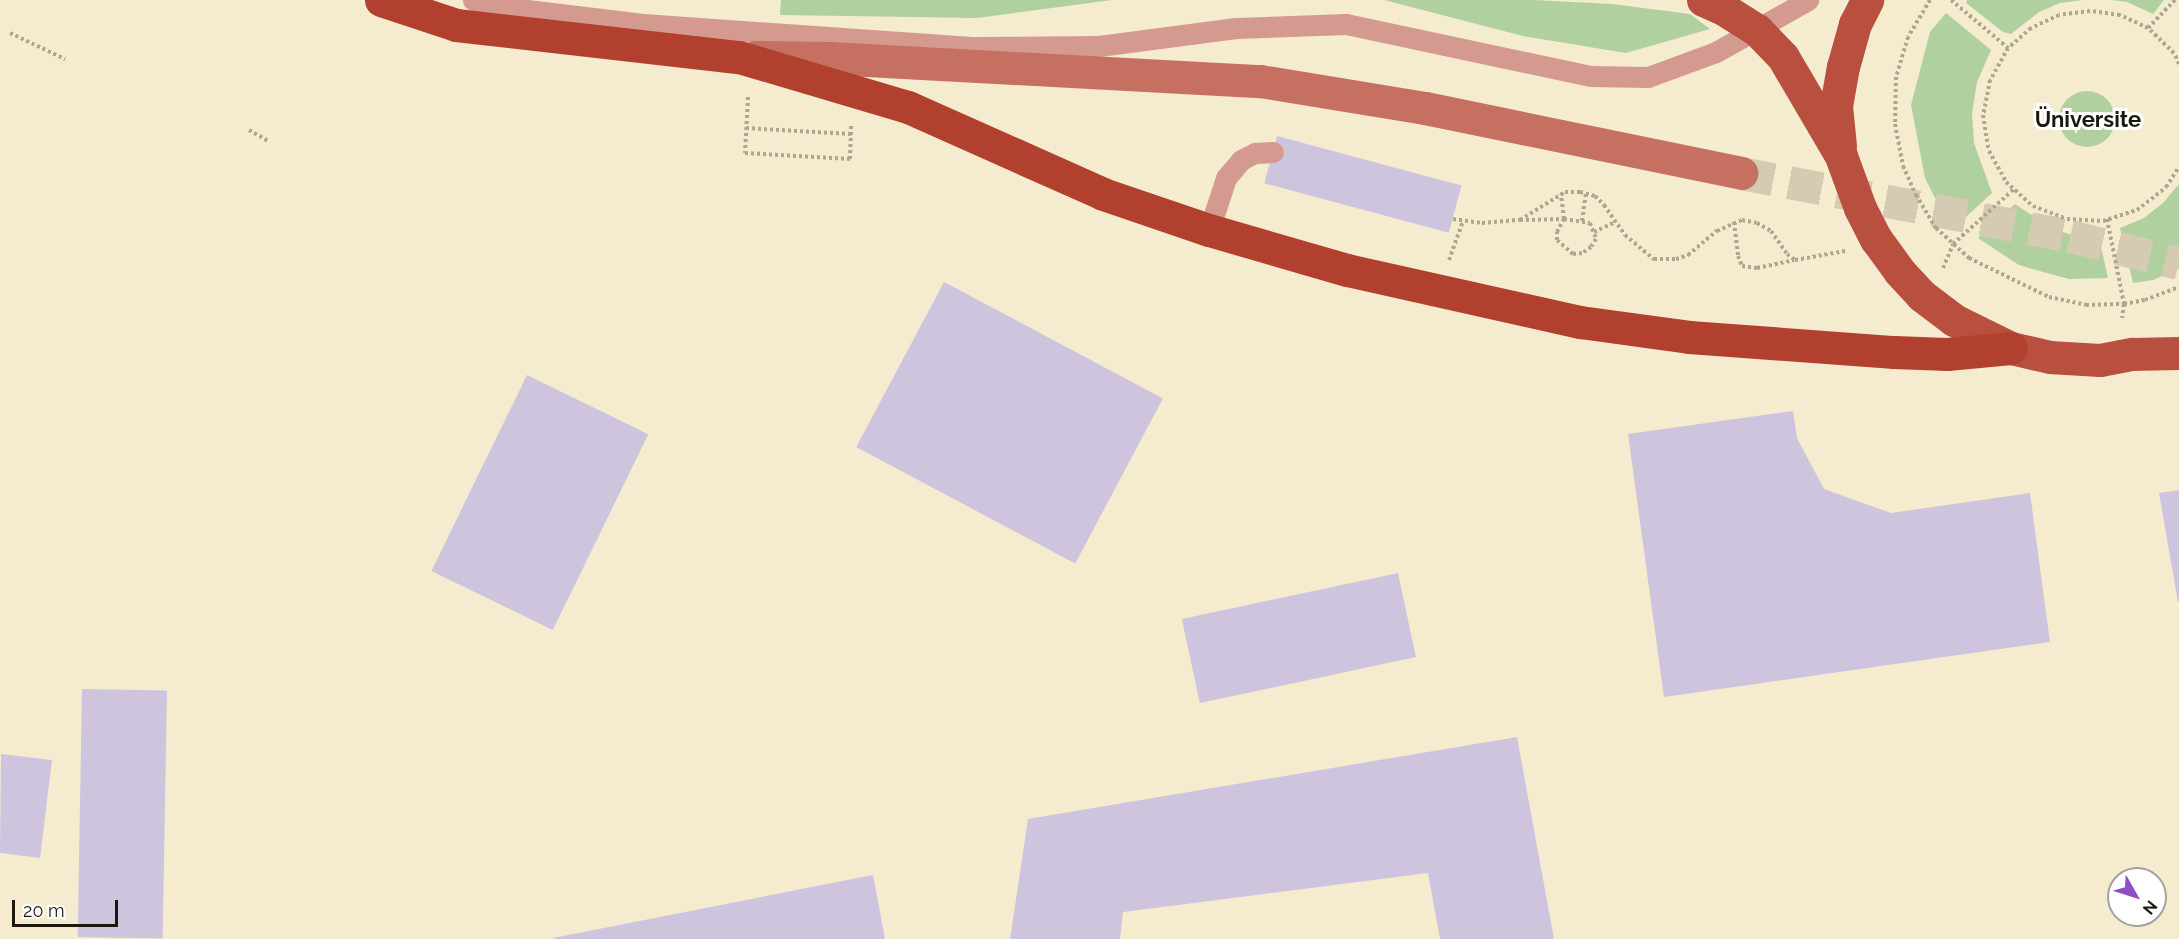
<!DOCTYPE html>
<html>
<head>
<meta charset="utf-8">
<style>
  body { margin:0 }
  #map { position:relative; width:2179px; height:939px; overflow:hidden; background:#f5ebcf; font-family:Raleway,sans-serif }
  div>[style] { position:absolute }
  .green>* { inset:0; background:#b1d0a0 }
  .round { border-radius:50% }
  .building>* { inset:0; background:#cfc4de; transform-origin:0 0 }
  .secondary-tunnel>* { height:33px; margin-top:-16.5px; transform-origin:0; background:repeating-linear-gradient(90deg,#d4cbb2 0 33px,transparent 0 49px) }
  .path>* { height:4px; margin-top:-2px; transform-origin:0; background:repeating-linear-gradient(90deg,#ada690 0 3px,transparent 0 6px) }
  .service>* { height:21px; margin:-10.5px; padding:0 10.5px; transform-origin:10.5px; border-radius:10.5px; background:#d59a8f }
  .secondary>* { height:33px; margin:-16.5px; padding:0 16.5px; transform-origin:16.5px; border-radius:16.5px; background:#c67061 }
  .primary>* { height:33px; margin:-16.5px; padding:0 16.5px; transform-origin:16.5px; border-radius:16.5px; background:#b9503f }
  .trunk>* { height:33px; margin:-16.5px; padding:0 16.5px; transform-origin:16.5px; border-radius:16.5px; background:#b2402e }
  span { translate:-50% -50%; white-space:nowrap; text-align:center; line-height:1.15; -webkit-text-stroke:6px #fff; paint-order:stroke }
  .district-label { font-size:22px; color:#1b180e; font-weight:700 }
  .north { position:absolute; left:2107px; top:867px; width:60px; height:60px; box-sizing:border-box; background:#fff; border:2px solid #a4a39f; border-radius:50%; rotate:129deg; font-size:16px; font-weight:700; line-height:24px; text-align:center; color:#1b180e }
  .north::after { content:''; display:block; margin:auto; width:21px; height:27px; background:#8f50c6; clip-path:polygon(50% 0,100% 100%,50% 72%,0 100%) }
  .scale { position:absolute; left:12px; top:900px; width:106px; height:27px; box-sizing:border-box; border:3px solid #1b180e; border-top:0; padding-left:8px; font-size:18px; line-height:21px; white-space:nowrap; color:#1b180e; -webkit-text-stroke:4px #fff; paint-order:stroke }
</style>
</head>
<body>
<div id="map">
  <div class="green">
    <i style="clip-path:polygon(781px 0,1112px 0,977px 18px,780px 15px)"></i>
    <i style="clip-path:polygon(1384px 0,1534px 0,1612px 4px,1690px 14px,1710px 29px,1626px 53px,1523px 36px)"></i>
    <i style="clip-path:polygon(1967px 0,2083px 0,2060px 3px,2039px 12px,2011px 34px,2003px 32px,1966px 3px)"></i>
    <i style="clip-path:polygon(2112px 0,2164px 0,2153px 14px,2127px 2px)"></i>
    <i style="clip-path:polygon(1946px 13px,1991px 50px,1977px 82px,1972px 113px,1974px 143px,1992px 193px,1956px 226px,1940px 208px,1925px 178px,1911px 105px,1930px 32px)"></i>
    <i class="round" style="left:2059px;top:91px;width:56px;height:56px"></i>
    <i style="clip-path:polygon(2179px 184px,2179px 269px,2153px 280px,2133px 283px,2120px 228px,2144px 218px,2163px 203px)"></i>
    <i style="clip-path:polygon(2015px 204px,2053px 229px,2079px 237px,2099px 238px,2108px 278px,2069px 279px,2043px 272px,2019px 265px,1978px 238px)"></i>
  </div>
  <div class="building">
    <i style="left:1277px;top:136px;width:191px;height:49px;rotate:15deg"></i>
    <i style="left:944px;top:282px;width:248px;height:187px;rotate:28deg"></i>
    <i style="left:527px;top:375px;width:135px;height:218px;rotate:26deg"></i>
    <i style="clip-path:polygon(1793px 411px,1797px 438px,1824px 489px,1891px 513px,2030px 493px,2050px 642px,1664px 697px,1628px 434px)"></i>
    <i style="clip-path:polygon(2179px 490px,2179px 602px,2178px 602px,2159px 493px)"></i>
    <i style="left:1398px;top:573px;width:86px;height:221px;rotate:78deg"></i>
    <i style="left:82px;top:689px;width:85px;height:248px;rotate:1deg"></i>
    <i style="clip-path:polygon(1517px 737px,1554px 939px,1440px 939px,1428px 873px,1123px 912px,1120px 939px,1010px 939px,1028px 819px)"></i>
    <i style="clip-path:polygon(1px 754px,52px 760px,40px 858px,0 853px)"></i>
    <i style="clip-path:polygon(873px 875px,885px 939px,553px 939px,553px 938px)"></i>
  </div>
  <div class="secondary-tunnel">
    <i style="left:1741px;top:173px;width:335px;rotate:10.8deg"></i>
    <i style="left:2070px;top:236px;width:112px;rotate:13.9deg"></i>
  </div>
  <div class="path">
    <i style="left:1930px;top:0;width:43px;rotate:120.7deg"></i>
    <i style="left:1908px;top:37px;width:42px;rotate:106.7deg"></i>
    <i style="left:1896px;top:77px;width:47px;rotate:91.2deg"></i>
    <i style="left:1895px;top:124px;width:43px;rotate:79.2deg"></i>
    <i style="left:1903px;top:166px;width:32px;rotate:66deg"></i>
    <i style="left:1916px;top:195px;width:39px;rotate:59deg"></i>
    <i style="left:1936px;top:228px;width:45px;rotate:42.3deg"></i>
    <i style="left:1969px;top:258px;width:89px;rotate:26deg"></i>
    <i style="left:2049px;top:297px;width:38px;rotate:12deg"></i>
    <i style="left:2086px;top:305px;width:38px;rotate:-2deg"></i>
    <i style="left:2124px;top:304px;width:21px;rotate:-11deg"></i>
    <i style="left:2145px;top:300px;width:36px;rotate:-21deg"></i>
    <i style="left:1951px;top:0;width:75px;rotate:40.1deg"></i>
    <i style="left:2148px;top:28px;width:39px;rotate:-46deg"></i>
    <i style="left:10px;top:33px;width:61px;rotate:25.3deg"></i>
    <i style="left:2179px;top:64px;width:12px;rotate:-114deg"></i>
    <i style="left:2174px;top:53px;width:36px;rotate:-136deg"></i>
    <i style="left:2148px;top:28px;width:31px;rotate:-155deg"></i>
    <i style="left:2120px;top:15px;width:30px;rotate:-172deg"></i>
    <i style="left:2090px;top:11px;width:31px;rotate:173deg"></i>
    <i style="left:2059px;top:15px;width:31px;rotate:155deg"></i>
    <i style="left:2031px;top:28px;width:30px;rotate:139deg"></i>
    <i style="left:2008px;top:48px;width:37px;rotate:119deg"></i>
    <i style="left:1990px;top:80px;width:36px;rotate:101deg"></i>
    <i style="left:1983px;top:115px;width:36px;rotate:81deg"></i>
    <i style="left:1989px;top:151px;width:35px;rotate:61deg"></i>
    <i style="left:2006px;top:182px;width:36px;rotate:42deg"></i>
    <i style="left:2033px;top:206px;width:36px;rotate:21deg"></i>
    <i style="left:2067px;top:219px;width:36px;rotate:3deg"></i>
    <i style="left:2103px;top:221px;width:36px;rotate:-18deg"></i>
    <i style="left:2137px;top:210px;width:37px;rotate:-38deg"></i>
    <i style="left:2166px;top:187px;width:24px;rotate:-57deg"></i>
    <i style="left:748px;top:97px;width:56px;rotate:93.1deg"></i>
    <i style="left:745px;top:153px;width:105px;rotate:3.3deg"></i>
    <i style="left:850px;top:159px;width:33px;rotate:-88deg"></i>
    <i style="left:746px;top:128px;width:105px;rotate:3.3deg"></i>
    <i style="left:249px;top:130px;width:22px;rotate:30deg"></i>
    <i style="left:1453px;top:219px;width:29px;rotate:8deg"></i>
    <i style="left:1482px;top:223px;width:38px;rotate:-5deg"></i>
    <i style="left:1520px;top:220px;width:53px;rotate:-31.9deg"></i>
    <i style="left:1565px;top:192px;width:15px"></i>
    <i style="left:1580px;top:192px;width:16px;rotate:15deg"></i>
    <i style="left:1595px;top:196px;width:13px;rotate:45deg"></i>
    <i style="left:1604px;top:205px;width:37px;rotate:55deg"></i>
    <i style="left:1625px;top:235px;width:38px;rotate:40deg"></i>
    <i style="left:1654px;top:259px;width:22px"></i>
    <i style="left:1676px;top:259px;width:13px;rotate:-18deg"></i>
    <i style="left:1688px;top:255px;width:38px;rotate:-40deg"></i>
    <i style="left:1717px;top:231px;width:27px;rotate:-24deg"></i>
    <i style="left:1742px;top:220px;width:15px;rotate:11deg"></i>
    <i style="left:1757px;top:223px;width:16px;rotate:30deg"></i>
    <i style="left:1771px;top:231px;width:28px;rotate:55deg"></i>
    <i style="left:1787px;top:254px;width:10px;rotate:37deg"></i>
    <i style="left:1795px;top:260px;width:51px;rotate:-10.2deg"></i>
    <i style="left:2107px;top:219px;width:87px;rotate:78.7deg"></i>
    <i style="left:2124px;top:304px;width:14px;rotate:98deg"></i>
    <i style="left:1520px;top:220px;width:44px;rotate:-1.3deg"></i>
    <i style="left:1564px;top:219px;width:26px;rotate:9deg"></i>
    <i style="left:1590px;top:223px;width:17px;rotate:69deg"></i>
    <i style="left:1596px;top:239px;width:9px;rotate:122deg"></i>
    <i style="left:1591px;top:247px;width:11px;rotate:146deg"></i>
    <i style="left:1582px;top:253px;width:9px;rotate:174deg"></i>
    <i style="left:1573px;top:254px;width:21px;rotate:-139deg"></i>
    <i style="left:1557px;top:240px;width:8px;rotate:-90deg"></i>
    <i style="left:1557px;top:232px;width:15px;rotate:-62deg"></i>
    <i style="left:1564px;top:219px;width:25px;rotate:-97deg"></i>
    <i style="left:1582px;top:221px;width:28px;rotate:-82deg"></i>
    <i style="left:1734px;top:222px;width:34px;rotate:83deg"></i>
    <i style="left:1738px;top:256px;width:11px;rotate:68deg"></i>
    <i style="left:1742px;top:266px;width:15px;rotate:8deg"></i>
    <i style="left:1757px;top:268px;width:38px;rotate:-12deg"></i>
    <i style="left:1594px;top:232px;width:23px;rotate:-25deg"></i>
    <i style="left:1449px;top:260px;width:41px;rotate:-70.3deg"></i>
    <i style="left:1943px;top:268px;width:26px;rotate:-67deg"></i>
    <i style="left:1953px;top:244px;width:82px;rotate:-42deg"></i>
  </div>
  <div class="service">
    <i style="left:473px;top:0;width:39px;rotate:12deg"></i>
    <i style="left:511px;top:8px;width:133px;rotate:6.9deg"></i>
    <i style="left:643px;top:24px;width:329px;rotate:4deg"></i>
    <i style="left:971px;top:47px;width:128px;rotate:-0.4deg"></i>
    <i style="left:1099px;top:46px;width:138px;rotate:-7.5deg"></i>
    <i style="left:1236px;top:28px;width:110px;rotate:-2.1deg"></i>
    <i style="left:1346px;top:24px;width:250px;rotate:12deg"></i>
    <i style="left:1591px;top:76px;width:57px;rotate:1deg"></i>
    <i style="left:1648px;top:77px;width:72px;rotate:-20.2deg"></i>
    <i style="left:1716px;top:52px;width:106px;rotate:-29.5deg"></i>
    <i style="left:1209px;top:230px;width:55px;rotate:-71.9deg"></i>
    <i style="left:1226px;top:178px;width:23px;rotate:-50deg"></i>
    <i style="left:1241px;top:160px;width:16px;rotate:-27deg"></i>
    <i style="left:1255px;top:153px;width:18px;rotate:-3deg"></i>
  </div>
  <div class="secondary">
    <i style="left:755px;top:57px;width:75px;rotate:0.8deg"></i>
    <i style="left:830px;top:58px;width:431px;rotate:3.1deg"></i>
    <i style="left:1260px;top:81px;width:167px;rotate:9.3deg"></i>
    <i style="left:1425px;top:108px;width:323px;rotate:11.6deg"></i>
  </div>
  <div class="primary">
    <i style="left:1703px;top:0;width:24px;rotate:24deg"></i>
    <i style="left:1725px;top:10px;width:38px;rotate:32deg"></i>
    <i style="left:1757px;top:30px;width:37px;rotate:46deg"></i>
    <i style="left:1783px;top:57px;width:115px;rotate:59.6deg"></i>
    <i style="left:1841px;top:156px;width:55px;rotate:69.9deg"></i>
    <i style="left:1860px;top:208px;width:35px;rotate:63deg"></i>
    <i style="left:1876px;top:239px;width:39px;rotate:54deg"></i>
    <i style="left:1899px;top:271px;width:33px;rotate:47deg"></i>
    <i style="left:1921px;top:295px;width:41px;rotate:37.1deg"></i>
    <i style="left:1954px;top:320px;width:64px;rotate:26.2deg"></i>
    <i style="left:2011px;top:348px;width:39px;rotate:13deg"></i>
    <i style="left:2049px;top:357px;width:51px;rotate:3.4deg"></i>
    <i style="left:2100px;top:360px;width:33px;rotate:-11deg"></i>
    <i style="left:2132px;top:354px;width:47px;rotate:-1.2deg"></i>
    <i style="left:1840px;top:146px;width:40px;rotate:-95.7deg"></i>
    <i style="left:1836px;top:106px;width:40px;rotate:-80deg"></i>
    <i style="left:1843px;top:67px;width:45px;rotate:-74.4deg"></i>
    <i style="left:1855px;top:24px;width:27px;rotate:-63deg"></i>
  </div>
  <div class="trunk">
    <i style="left:381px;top:0;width:79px;rotate:18.4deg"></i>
    <i style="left:456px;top:25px;width:285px;rotate:6.5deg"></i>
    <i style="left:739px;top:57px;width:176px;rotate:16.5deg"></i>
    <i style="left:908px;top:107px;width:214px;rotate:24deg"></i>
    <i style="left:1103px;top:194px;width:112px;rotate:18.8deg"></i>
    <i style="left:1209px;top:230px;width:144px;rotate:16.2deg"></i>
    <i style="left:1347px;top:270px;width:239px;rotate:12.6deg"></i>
    <i style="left:1580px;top:322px;width:110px;rotate:7.8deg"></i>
    <i style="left:1689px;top:337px;width:206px;rotate:4.2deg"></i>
    <i style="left:1894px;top:352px;width:53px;rotate:2.2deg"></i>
    <i style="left:1947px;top:354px;width:64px;rotate:-5.4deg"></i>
  </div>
  <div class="district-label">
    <span style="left:2088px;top:120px">Üniversite</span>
  </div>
  <div class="north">N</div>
  <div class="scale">20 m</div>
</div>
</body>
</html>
